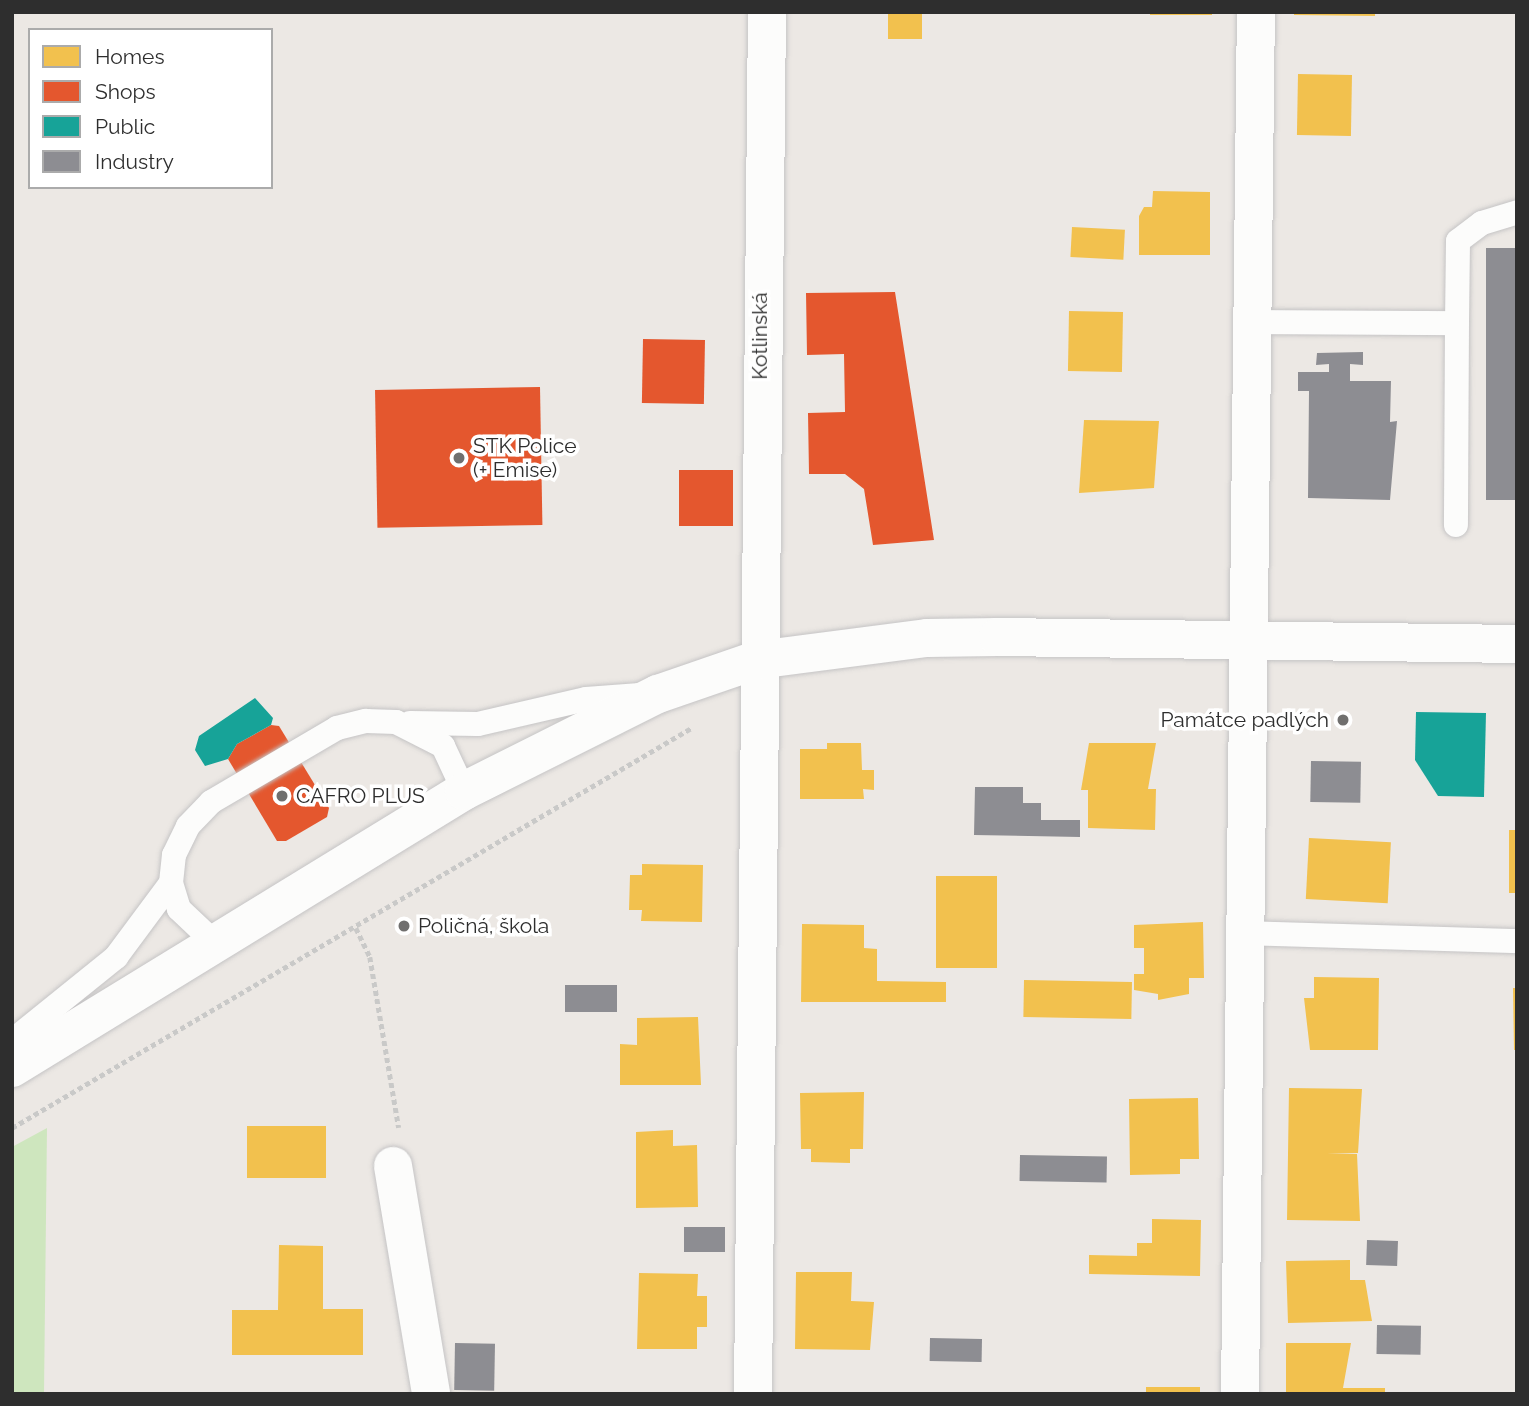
<!DOCTYPE html>
<html>
<head>
<meta charset="utf-8">
<style>
  body { margin:0 }
  #map { position:relative; width:1529px; height:1406px; overflow:hidden; background:#ece8e4; font-family:Raleway,sans-serif }
  div>[style] { position:absolute }
  .green>* { inset:0; background:#cee6be }
  .homes>* { inset:0; background:#f2c14e; transform-origin:0 0 }
  .shops>* { inset:0; background:#e4572e; transform-origin:0 0 }
  .public>* { inset:0; background:#17a398 }
  .industry>* { inset:0; background:#8d8d92; transform-origin:0 0 }
  .path>* { height:4.5px; margin-top:-2.25px; transform-origin:0; background:repeating-linear-gradient(90deg,#c9c9c8 0 5px,transparent 0 8.5px) }
  .roads { filter:drop-shadow(0 0 2px #c5c4c5) drop-shadow(0 0 2px #c5c4c5) }
  .lane>* { height:24px; margin:-12px; padding:0 12px; transform-origin:12px; border-radius:12px; background:#fcfcfb }
  .street>* { height:38px; margin:-19px; padding:0 19px; transform-origin:19px; border-radius:19px; background:#fcfcfb }
  .secondary>* { height:38px; margin:-19px; padding:0 19px; transform-origin:19px; border-radius:19px; background:#fcfcfb }
  .dots>* { width:19px; height:19px; translate:-50% -50%; box-sizing:border-box; border:4px solid #fff; border-radius:50% }
  span { translate:-50% -50%; white-space:nowrap; text-align:center; line-height:1.15; -webkit-text-stroke:7px #fff; paint-order:stroke }
  .street-label { font-size:21px; color:#2e2e2e }
  .poi-label { font-size:21px; color:#2e2e2e }
  .left { translate:0 -50%; text-align:left }
  .right { translate:-100% -50%; text-align:right }
  .frame { position:absolute; inset:0; border:14px solid #2e2e2e; pointer-events:none }
  .legend { position:absolute; left:28px; top:28px; width:245px; height:161px; box-sizing:border-box; background:#fff; border:2px solid #ababab; margin:0; padding:9px 12px; list-style:none; font-size:21px; color:#2e2e2e }
  .legend li { display:flex; align-items:center; gap:14px; height:35px }
  .legend b { width:35px; border:2px solid #ababab }
</style>
</head>
<body>
<div id="map">
  <div class="green">
    <i style="clip-path:polygon(47px 1128px,44px 1394px,12px 1394px,12px 1147px)"></i>
  </div>
  <div class="homes">
    <i style="left:888px;top:12px;width:34px;height:27px"></i>
    <i style="left:1150px;top:12px;width:62px;height:3px"></i>
    <i style="clip-path:polygon(1294px 12px,1375px 12px,1375px 16px,1294px 15px)"></i>
    <i style="left:1298px;top:74px;width:54px;height:61px;rotate:1deg"></i>
    <i style="clip-path:polygon(1153px 191px,1210px 192px,1210px 255px,1139px 255px,1139px 216px,1144px 207px,1152px 207px)"></i>
    <i style="left:1072px;top:227px;width:53px;height:30px;rotate:3deg"></i>
    <i style="left:1069px;top:311px;width:54px;height:60px;rotate:1deg"></i>
    <i style="clip-path:polygon(1084px 420px,1159px 421px,1154px 488px,1079px 493px)"></i>
    <i style="clip-path:polygon(827px 743px,861px 743px,862px 770px,874px 770px,874px 790px,863px 789px,864px 799px,800px 799px,800px 749px,827px 749px)"></i>
    <i style="clip-path:polygon(1089px 743px,1156px 743px,1148px 789px,1156px 789px,1155px 830px,1088px 828px,1088px 790px,1081px 790px)"></i>
    <i style="left:1509px;top:830px;width:8px;height:63px"></i>
    <i style="left:1309px;top:838px;width:82px;height:61px;rotate:3deg"></i>
    <i style="clip-path:polygon(642px 864px,703px 865px,702px 922px,641px 921px,642px 910px,629px 910px,630px 875px,642px 875px)"></i>
    <i style="left:936px;top:876px;width:61px;height:92px"></i>
    <i style="clip-path:polygon(1203px 922px,1204px 978px,1189px 978px,1189px 994px,1158px 1000px,1158px 994px,1134px 990px,1134px 974px,1144px 974px,1144px 948px,1134px 948px,1134px 925px)"></i>
    <i style="clip-path:polygon(802px 924px,864px 925px,864px 948px,877px 949px,877px 981px,946px 982px,946px 1002px,801px 1002px)"></i>
    <i style="clip-path:polygon(1314px 977px,1379px 978px,1378px 1050px,1310px 1050px,1304px 998px,1314px 998px)"></i>
    <i style="left:1024px;top:980px;width:108px;height:37px;rotate:1deg"></i>
    <i style="clip-path:polygon(1513px 988px,1517px 988px,1517px 1050px,1514px 1050px)"></i>
    <i style="clip-path:polygon(698px 1017px,701px 1085px,620px 1085px,620px 1044px,637px 1045px,637px 1018px)"></i>
    <i style="clip-path:polygon(1289px 1088px,1362px 1089px,1358px 1153px,1327px 1153px,1357px 1154px,1360px 1221px,1287px 1220px)"></i>
    <i style="clip-path:polygon(864px 1092px,863px 1149px,850px 1149px,850px 1163px,811px 1162px,811px 1149px,801px 1149px,800px 1093px)"></i>
    <i style="clip-path:polygon(1198px 1098px,1199px 1159px,1180px 1159px,1180px 1174px,1130px 1175px,1129px 1099px)"></i>
    <i style="left:247px;top:1126px;width:79px;height:52px"></i>
    <i style="clip-path:polygon(673px 1130px,673px 1146px,697px 1145px,698px 1207px,636px 1208px,636px 1132px)"></i>
    <i style="clip-path:polygon(1152px 1219px,1201px 1220px,1200px 1276px,1089px 1274px,1089px 1255px,1137px 1256px,1137px 1243px,1152px 1243px)"></i>
    <i style="clip-path:polygon(279px 1245px,323px 1246px,323px 1309px,363px 1309px,363px 1355px,232px 1355px,232px 1310px,278px 1310px)"></i>
    <i style="clip-path:polygon(1350px 1260px,1350px 1280px,1365px 1280px,1372px 1321px,1288px 1323px,1286px 1261px)"></i>
    <i style="clip-path:polygon(796px 1272px,852px 1272px,851px 1301px,874px 1302px,870px 1350px,795px 1349px)"></i>
    <i style="clip-path:polygon(639px 1273px,698px 1274px,697px 1296px,707px 1296px,707px 1327px,697px 1327px,697px 1349px,637px 1349px)"></i>
    <i style="clip-path:polygon(1286px 1343px,1351px 1343px,1343px 1388px,1385px 1388px,1385px 1394px,1286px 1394px)"></i>
    <i style="left:1146px;top:1387px;width:54px;height:7px"></i>
  </div>
  <div class="shops">
    <i style="clip-path:polygon(895px 292px,934px 540px,873px 545px,864px 489px,845px 474px,809px 474px,808px 413px,845px 412px,844px 354px,807px 355px,806px 293px)"></i>
    <i style="left:643px;top:339px;width:62px;height:64px;rotate:1deg"></i>
    <i style="left:540px;top:387px;width:138px;height:165px;rotate:89deg"></i>
    <i style="left:679px;top:470px;width:54px;height:56px"></i>
    <i style="clip-path:polygon(271px 725px,279px 726px,329px 808px,327px 817px,286px 841px,277px 841px,228px 759px,237px 744px)"></i>
  </div>
  <div class="public">
    <i style="clip-path:polygon(255px 698px,273px 718px,271px 725px,237px 744px,228px 759px,205px 766px,195px 750px,199px 736px)"></i>
    <i style="clip-path:polygon(1416px 712px,1486px 713px,1484px 797px,1438px 796px,1415px 760px)"></i>
  </div>
  <div class="industry">
    <i style="left:1486px;top:248px;width:31px;height:252px"></i>
    <i style="clip-path:polygon(1363px 352px,1363px 365px,1350px 364px,1350px 381px,1391px 381px,1390px 422px,1397px 421px,1390px 500px,1308px 498px,1309px 391px,1298px 391px,1298px 372px,1329px 372px,1329px 364px,1316px 365px,1317px 353px)"></i>
    <i style="left:1311px;top:761px;width:50px;height:41px;rotate:1deg"></i>
    <i style="clip-path:polygon(975px 787px,1023px 787px,1023px 803px,1041px 803px,1041px 820px,1080px 820px,1080px 837px,974px 835px)"></i>
    <i style="left:565px;top:985px;width:52px;height:27px"></i>
    <i style="left:1020px;top:1155px;width:87px;height:26px;rotate:1deg"></i>
    <i style="left:684px;top:1227px;width:41px;height:25px"></i>
    <i style="left:1367px;top:1240px;width:31px;height:25px;rotate:2deg"></i>
    <i style="left:1377px;top:1325px;width:44px;height:29px;rotate:1deg"></i>
    <i style="left:930px;top:1338px;width:52px;height:23px;rotate:1deg"></i>
    <i style="left:455px;top:1343px;width:40px;height:47px;rotate:1deg"></i>
  </div>
  <div class="path">
    <i style="left:356px;top:928px;width:32px;rotate:64deg"></i>
    <i style="left:370px;top:957px;width:173px;rotate:80.4deg"></i>
    <i style="left:12px;top:1128px;width:790px;rotate:-30.49deg"></i>
  </div>
  <div class="roads">
    <div class="lane">
      <i style="left:1254px;top:322px;width:203px;rotate:0.3deg"></i>
      <i style="left:1457px;top:323px;width:202px;rotate:90.3deg"></i>
      <i style="left:1457px;top:323px;width:82px;rotate:-89.3deg"></i>
      <i style="left:1458px;top:241px;width:30px;rotate:-37deg"></i>
      <i style="left:1482px;top:223px;width:37px;rotate:-17deg"></i>
      <i style="left:410px;top:723px;width:68px;rotate:0.8deg"></i>
      <i style="left:478px;top:724px;width:111px;rotate:-13deg"></i>
      <i style="left:586px;top:699px;width:54px;rotate:-4.2deg"></i>
      <i style="left:1245px;top:933px;width:272px;rotate:1.7deg"></i>
      <i style="left:216px;top:944px;width:51px;rotate:-136.6deg"></i>
      <i style="left:179px;top:909px;width:27px;rotate:-107deg"></i>
      <i style="left:171px;top:883px;width:28px;rotate:-84deg"></i>
      <i style="left:174px;top:855px;width:32px;rotate:-64deg"></i>
      <i style="left:188px;top:826px;width:33px;rotate:-46deg"></i>
      <i style="left:211px;top:802px;width:146px;rotate:-30.4deg"></i>
      <i style="left:337px;top:728px;width:30px;rotate:-14deg"></i>
      <i style="left:366px;top:721px;width:30px;rotate:2deg"></i>
      <i style="left:396px;top:722px;width:53px;rotate:27.1deg"></i>
      <i style="left:443px;top:746px;width:50px;rotate:65deg"></i>
      <i style="left:12px;top:1041px;width:134px;rotate:-38.9deg"></i>
      <i style="left:116px;top:957px;width:92px;rotate:-53.4deg"></i>
    </div>
    <div class="street">
      <i style="left:393px;top:1166px;width:231px;rotate:80.5deg"></i>
      <i style="left:753px;top:1394px;width:1382px;rotate:-89.42deg"></i>
      <i style="left:1240px;top:1394px;width:1382px;rotate:-89.34deg"></i>
    </div>
    <div class="secondary">
      <i style="left:12px;top:1068px;width:530px;rotate:-31.5deg"></i>
      <i style="left:464px;top:791px;width:217px;rotate:-26.6deg"></i>
      <i style="left:658px;top:694px;width:105px;rotate:-19deg"></i>
      <i style="left:757px;top:660px;width:171px;rotate:-7.4deg"></i>
      <i style="left:927px;top:638px;width:71px;rotate:-0.8deg"></i>
      <i style="left:998px;top:637px;width:519px;rotate:0.77deg"></i>
    </div>
  </div>
  <div class="dots">
    <i style="left:459px;top:458px;background:#706f6e"></i>
    <i style="left:1343px;top:720px;background:#706f6e"></i>
    <i style="left:282px;top:796px;background:#706f6e"></i>
    <i style="left:404px;top:926px;background:#706f6e"></i>
  </div>
  <div class="street-label">
    <span style="left:760px;top:336px;rotate:-90deg">Kotlinská</span>
  </div>
  <div class="poi-label">
    <span class="left" style="left:473px;top:458px">STK Police<br>(+ Emise)</span>
    <span class="right" style="left:1329px;top:720px">Památce padlých</span>
    <span class="left" style="left:296px;top:796px">CAFRO PLUS</span>
    <span class="left" style="left:418px;top:926px">Poličná, škola</span>
  </div>
  <div class="frame"></div>
  <ul class="legend">
  <li><b style="height:19px;background:#f2c14e"></b>Homes</li>
  <li><b style="height:19px;background:#e4572e"></b>Shops</li>
  <li><b style="height:19px;background:#17a398"></b>Public</li>
  <li><b style="height:19px;background:#8d8d92"></b>Industry</li>
  </ul>
</div>
</body>
</html>
